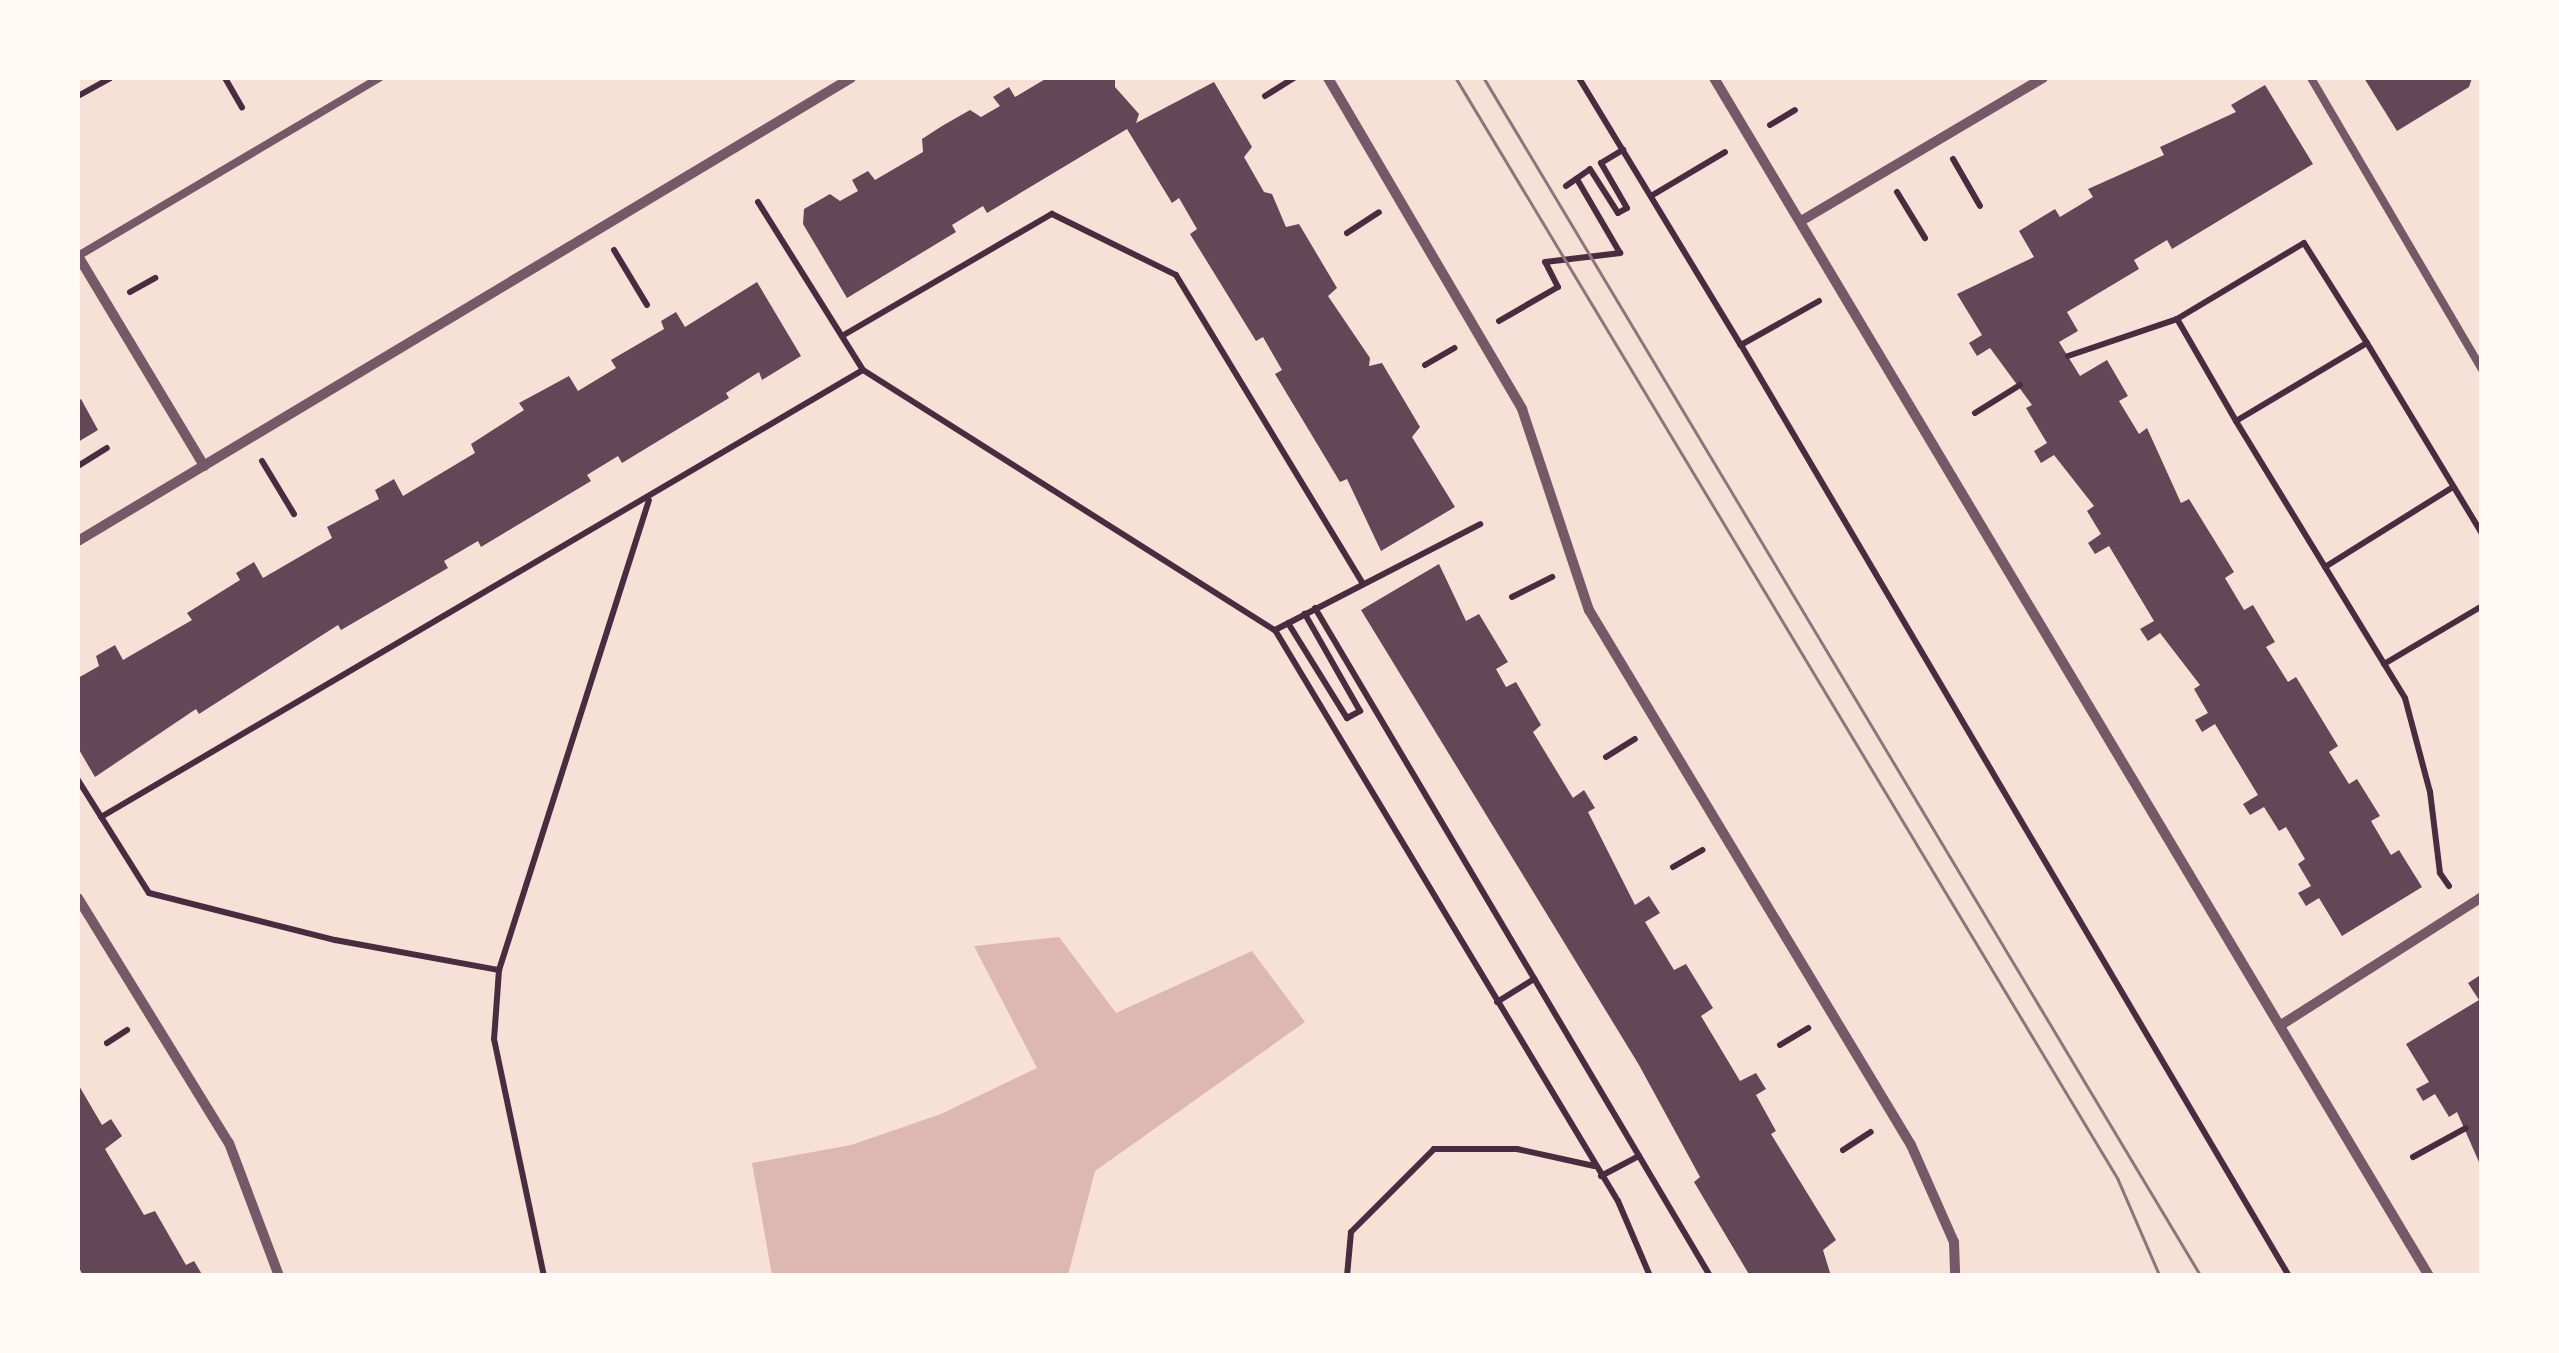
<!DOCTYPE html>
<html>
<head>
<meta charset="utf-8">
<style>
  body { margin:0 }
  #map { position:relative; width:2559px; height:1353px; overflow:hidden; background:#f7e1d7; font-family:Signika,sans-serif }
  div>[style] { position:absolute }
  .water>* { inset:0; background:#dcb8b0 }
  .building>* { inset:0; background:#644757 }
  .path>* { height:6px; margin:-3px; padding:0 3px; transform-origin:3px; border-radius:3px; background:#4a2c40 }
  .service>* { height:8px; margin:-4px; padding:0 4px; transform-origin:4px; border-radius:4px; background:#755966 }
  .minor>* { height:10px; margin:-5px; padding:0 5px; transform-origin:5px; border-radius:5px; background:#755966 }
  .tram>* { height:2.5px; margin:-1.25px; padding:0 1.25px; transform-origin:1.25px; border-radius:1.25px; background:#8f747c }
  span { translate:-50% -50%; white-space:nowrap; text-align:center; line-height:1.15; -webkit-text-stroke:9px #fffaf5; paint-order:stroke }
  .frame { position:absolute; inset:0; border:80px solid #fffaf5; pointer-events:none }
</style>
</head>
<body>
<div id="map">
  <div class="water">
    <i style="clip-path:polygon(1059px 937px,1116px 1013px,1252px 951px,1305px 1022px,1095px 1171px,1068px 1275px,772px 1275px,752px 1163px,851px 1145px,941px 1114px,1037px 1068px,974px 946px)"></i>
  </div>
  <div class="building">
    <i style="clip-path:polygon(1047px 78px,1115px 78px,1115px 87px,1139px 114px,1136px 123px,1214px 82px,1252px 147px,1244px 157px,1264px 192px,1272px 194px,1286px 227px,1299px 224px,1337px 288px,1328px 296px,1370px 358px,1369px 366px,1382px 363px,1420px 427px,1412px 437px,1455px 507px,1381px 551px,1347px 479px,1340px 482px,1275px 374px,1282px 370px,1263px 337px,1256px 341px,1190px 234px,1197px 229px,1179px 198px,1172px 203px,1127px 129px,987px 213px,983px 206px,952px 225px,956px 232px,847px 298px,803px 224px,804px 209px,830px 194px,840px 201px,858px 191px,852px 180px,868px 171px,875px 180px,923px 152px,922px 139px,942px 126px,970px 110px,981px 117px,1000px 106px,993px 97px,1009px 87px,1015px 97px)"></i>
    <i style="clip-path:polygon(2364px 78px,2472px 78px,2469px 87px,2397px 131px)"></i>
    <i style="clip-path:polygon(2265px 85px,2313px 164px,2172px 249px,2167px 240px,2134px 260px,2139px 269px,2067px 312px,2078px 331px,2059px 342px,2080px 376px,2107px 360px,2128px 396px,2119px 401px,2139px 434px,2147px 428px,2181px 503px,2189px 499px,2234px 572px,2225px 578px,2244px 610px,2253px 605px,2275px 642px,2266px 647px,2288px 682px,2296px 677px,2338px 746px,2329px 752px,2349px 784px,2357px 779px,2380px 816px,2371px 821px,2391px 855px,2399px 850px,2422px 887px,2342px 936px,2319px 898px,2306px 906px,2298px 893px,2311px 886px,2298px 864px,2305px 859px,2286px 827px,2279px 831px,2264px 807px,2250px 815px,2243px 804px,2258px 795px,2215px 724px,2202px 732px,2195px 720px,2208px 713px,2194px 689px,2200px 685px,2160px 633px,2148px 641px,2140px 629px,2154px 621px,2109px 546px,2095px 554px,2088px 543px,2101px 534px,2087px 511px,2094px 506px,2054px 455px,2041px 463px,2034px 451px,2047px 443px,2026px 408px,2032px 405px,1990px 348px,1977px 356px,1969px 343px,1982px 335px,1957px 294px,2034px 257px,2019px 231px,2055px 209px,2060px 217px,2093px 197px,2088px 189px,2164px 155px,2160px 147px,2236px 112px,2231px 105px)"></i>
    <i style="clip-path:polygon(757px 282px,801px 356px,762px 380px,759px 372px,726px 393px,729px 398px,622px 463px,618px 456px,587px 475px,591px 481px,481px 547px,478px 541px,444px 561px,448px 568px,341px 630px,338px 625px,199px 714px,196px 709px,95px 777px,78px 748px,78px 678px,99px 666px,96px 656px,115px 645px,123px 660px,192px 620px,187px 613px,240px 580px,236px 573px,254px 562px,263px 578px,332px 538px,327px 527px,379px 499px,375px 490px,394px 479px,403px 496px,475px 453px,471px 444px,524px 410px,519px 403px,569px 376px,578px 391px,616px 368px,611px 360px,664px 329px,661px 321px,676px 312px,685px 327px)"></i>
    <i style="clip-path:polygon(81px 399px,98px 430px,78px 442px,78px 401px)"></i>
    <i style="clip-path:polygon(1439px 564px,1466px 621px,1479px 614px,1508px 662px,1496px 669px,1506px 687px,1516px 682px,1541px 725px,1533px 732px,1573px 798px,1584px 790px,1595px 808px,1588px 812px,1635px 905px,1649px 896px,1660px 913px,1645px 922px,1674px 970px,1686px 964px,1713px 1008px,1701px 1016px,1740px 1081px,1756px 1073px,1766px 1089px,1756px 1095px,1776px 1131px,1771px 1134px,1836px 1240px,1823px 1250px,1831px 1276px,1750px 1276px,1694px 1182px,1700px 1177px,1639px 1065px,1361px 610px)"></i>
    <i style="clip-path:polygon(2482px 974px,2482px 1169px,2457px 1112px,2449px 1117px,2435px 1094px,2423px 1101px,2416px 1089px,2429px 1082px,2406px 1044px,2479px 1000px,2468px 983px)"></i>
    <i style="clip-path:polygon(78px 1084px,102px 1125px,111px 1119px,122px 1136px,105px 1149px,144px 1215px,155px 1211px,186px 1265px,194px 1261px,203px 1276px,83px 1276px,78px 1265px)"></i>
  </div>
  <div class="path">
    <i style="left:225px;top:78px;width:34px;rotate:60deg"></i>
    <i style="left:1579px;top:78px;width:312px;rotate:58.8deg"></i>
    <i style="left:78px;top:96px;width:37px;rotate:-29deg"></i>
    <i style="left:1265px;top:96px;width:34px;rotate:-32deg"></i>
    <i style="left:1770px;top:125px;width:29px;rotate:-31deg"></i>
    <i style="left:1953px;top:159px;width:54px;rotate:60.1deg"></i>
    <i style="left:1566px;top:186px;width:29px;rotate:-35deg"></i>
    <i style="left:1590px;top:169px;width:52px;rotate:57.5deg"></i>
    <i style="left:1618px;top:213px;width:10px;rotate:-29deg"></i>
    <i style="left:1627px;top:208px;width:52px;rotate:-120deg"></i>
    <i style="left:1601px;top:163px;width:26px;rotate:-31deg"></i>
    <i style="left:1897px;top:192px;width:54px;rotate:58.7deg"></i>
    <i style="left:1651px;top:196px;width:86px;rotate:-30.7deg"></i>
    <i style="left:758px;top:202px;width:198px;rotate:58deg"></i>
    <i style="left:863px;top:370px;width:487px;rotate:32.3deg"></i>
    <i style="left:1275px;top:630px;width:666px;rotate:59.01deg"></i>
    <i style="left:1618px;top:1201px;width:82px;rotate:66.9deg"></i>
    <i style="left:1347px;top:233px;width:38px;rotate:-33deg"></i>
    <i style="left:614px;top:250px;width:64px;rotate:59deg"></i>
    <i style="left:130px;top:292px;width:29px;rotate:-29deg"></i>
    <i style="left:1819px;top:301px;width:90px;rotate:150.6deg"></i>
    <i style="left:1741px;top:345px;width:1080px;rotate:59.52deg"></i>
    <i style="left:1499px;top:321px;width:68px;rotate:-30deg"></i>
    <i style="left:1558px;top:287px;width:28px;rotate:-117deg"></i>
    <i style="left:1545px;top:262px;width:76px;rotate:-6.8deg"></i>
    <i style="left:1620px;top:253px;width:86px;rotate:-120.2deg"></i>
    <i style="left:842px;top:336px;width:243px;rotate:-30.2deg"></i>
    <i style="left:1052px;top:214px;width:138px;rotate:26.2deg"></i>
    <i style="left:1176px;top:275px;width:359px;rotate:58.8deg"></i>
    <i style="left:2068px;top:356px;width:115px;rotate:-18.7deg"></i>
    <i style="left:1425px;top:365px;width:34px;rotate:-30deg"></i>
    <i style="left:1975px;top:413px;width:53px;rotate:-31.9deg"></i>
    <i style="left:2236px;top:421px;width:118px;rotate:-120deg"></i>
    <i style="left:2177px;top:319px;width:148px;rotate:-30.9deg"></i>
    <i style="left:2304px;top:243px;width:118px;rotate:57.8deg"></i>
    <i style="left:262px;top:461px;width:62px;rotate:58.9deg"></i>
    <i style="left:78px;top:466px;width:34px;rotate:-32deg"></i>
    <i style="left:2325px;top:567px;width:151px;rotate:-32deg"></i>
    <i style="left:1512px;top:597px;width:45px;rotate:-26.6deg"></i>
    <i style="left:1315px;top:608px;width:776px;rotate:59.4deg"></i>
    <i style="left:1288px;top:623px;width:112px;rotate:58.2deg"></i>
    <i style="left:1347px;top:718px;width:15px;rotate:-28deg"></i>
    <i style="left:1360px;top:711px;width:112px;rotate:-119.6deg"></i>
    <i style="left:1275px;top:630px;width:231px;rotate:-27.3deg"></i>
    <i style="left:2384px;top:664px;width:114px;rotate:-30.6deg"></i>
    <i style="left:1606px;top:757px;width:34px;rotate:-32deg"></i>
    <i style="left:78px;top:780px;width:133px;rotate:57.9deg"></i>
    <i style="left:149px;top:893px;width:192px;rotate:14.2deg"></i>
    <i style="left:335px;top:940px;width:167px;rotate:10.4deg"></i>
    <i style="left:499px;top:970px;width:69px;rotate:94.1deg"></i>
    <i style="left:494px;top:1039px;width:242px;rotate:78.1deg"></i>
    <i style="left:101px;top:817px;width:883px;rotate:-30.4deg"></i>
    <i style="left:1673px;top:867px;width:34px;rotate:-30deg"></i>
    <i style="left:2449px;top:886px;width:16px;rotate:-125deg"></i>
    <i style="left:2440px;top:873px;width:82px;rotate:-97deg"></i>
    <i style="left:2430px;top:792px;width:97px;rotate:-104.9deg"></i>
    <i style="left:2405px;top:698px;width:324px;rotate:-121.4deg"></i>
    <i style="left:2236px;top:421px;width:152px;rotate:-30.8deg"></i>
    <i style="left:2367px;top:343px;width:223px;rotate:58.9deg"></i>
    <i style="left:499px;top:970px;width:493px;rotate:-72.3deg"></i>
    <i style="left:1497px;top:1002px;width:44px;rotate:-31.9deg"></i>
    <i style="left:107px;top:1043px;width:24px;rotate:-33deg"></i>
    <i style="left:1780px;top:1045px;width:33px;rotate:-31deg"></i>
    <i style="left:1843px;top:1150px;width:33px;rotate:-33deg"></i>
    <i style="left:2413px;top:1157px;width:60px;rotate:-28.7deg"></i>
    <i style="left:1601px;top:1176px;width:43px;rotate:-27.8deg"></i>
    <i style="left:1347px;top:1276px;width:44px;rotate:-84.8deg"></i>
    <i style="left:1351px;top:1232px;width:117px;rotate:-45deg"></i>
    <i style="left:1434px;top:1149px;width:83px"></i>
    <i style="left:1517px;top:1149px;width:79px;rotate:12.4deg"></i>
  </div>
  <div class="service">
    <i style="left:2311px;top:78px;width:338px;rotate:59.6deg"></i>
    <i style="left:78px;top:256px;width:350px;rotate:-30.6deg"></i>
  </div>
  <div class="minor">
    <i style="left:1328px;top:78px;width:384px;rotate:59.6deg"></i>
    <i style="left:1522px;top:409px;width:212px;rotate:71.6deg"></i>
    <i style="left:1589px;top:610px;width:624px;rotate:58.96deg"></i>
    <i style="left:1911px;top:1145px;width:106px;rotate:66.1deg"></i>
    <i style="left:1954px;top:1242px;width:34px;rotate:88deg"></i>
    <i style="left:1714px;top:78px;width:1395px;rotate:59.17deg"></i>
    <i style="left:1801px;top:221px;width:281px;rotate:-30.6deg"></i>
    <i style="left:78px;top:256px;width:245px;rotate:59deg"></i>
    <i style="left:78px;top:541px;width:901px;rotate:-30.92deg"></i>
    <i style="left:78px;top:898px;width:288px;rotate:58.4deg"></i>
    <i style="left:229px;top:1143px;width:142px;rotate:69.4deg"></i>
    <i style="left:2281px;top:1025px;width:238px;rotate:-32.5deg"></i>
  </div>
  <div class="tram">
    <i style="left:1456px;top:78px;width:1285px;rotate:58.98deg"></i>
    <i style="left:2118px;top:1179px;width:106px;rotate:66.6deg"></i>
    <i style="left:1484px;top:78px;width:1396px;rotate:59.1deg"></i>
  </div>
  <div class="frame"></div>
</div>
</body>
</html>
